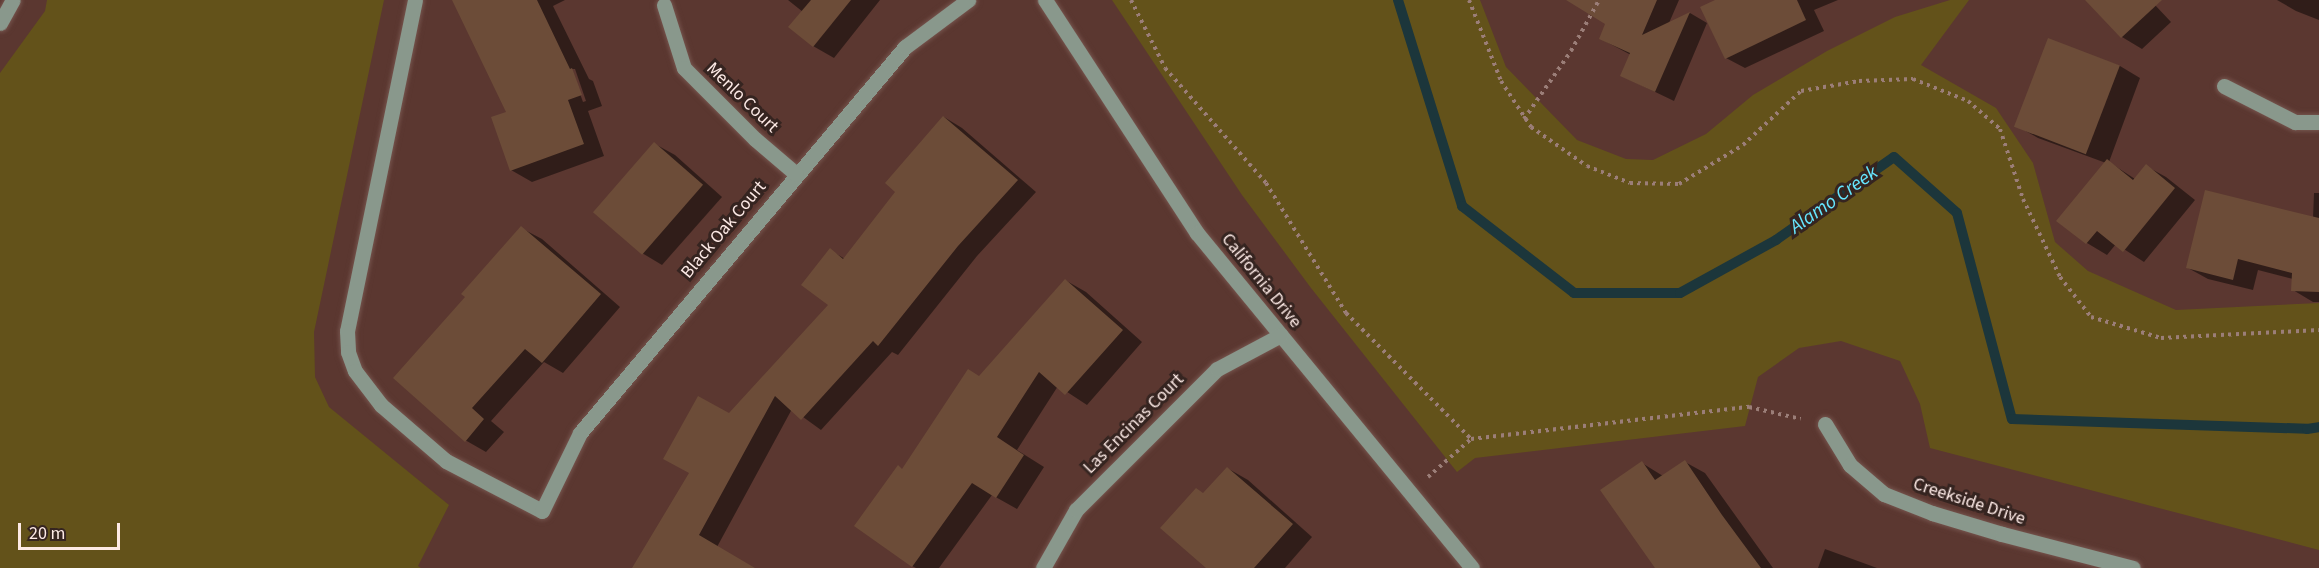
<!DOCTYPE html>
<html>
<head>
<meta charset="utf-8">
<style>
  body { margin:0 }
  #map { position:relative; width:2319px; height:568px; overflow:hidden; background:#5b3730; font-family:"Source Sans 3",sans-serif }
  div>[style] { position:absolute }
  .green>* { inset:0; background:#63521a }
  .shadow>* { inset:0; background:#0007 }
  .stream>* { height:10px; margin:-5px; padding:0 5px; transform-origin:5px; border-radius:5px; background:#1c363b }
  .building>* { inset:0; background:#6c4c38; transform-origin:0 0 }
  .path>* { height:4px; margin-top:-2px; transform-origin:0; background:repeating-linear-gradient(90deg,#9b7e78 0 3px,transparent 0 7.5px) }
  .roads { filter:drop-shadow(0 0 2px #75544d) drop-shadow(0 0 2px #75544d) }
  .minor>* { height:15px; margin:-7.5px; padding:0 7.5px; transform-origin:7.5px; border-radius:7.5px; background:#89988c }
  span { translate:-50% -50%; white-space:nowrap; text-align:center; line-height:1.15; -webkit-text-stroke:6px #352420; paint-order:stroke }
  .street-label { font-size:18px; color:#fdeae6 }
  .water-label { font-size:20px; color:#66e6fe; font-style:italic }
  .scale { position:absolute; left:18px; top:523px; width:102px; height:27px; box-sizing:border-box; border:3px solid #fdeae6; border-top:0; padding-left:8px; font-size:18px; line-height:21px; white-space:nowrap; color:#fdeae6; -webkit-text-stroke:4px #352420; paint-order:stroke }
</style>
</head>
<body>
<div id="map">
  <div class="green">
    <i style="clip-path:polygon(47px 0,384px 0,314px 332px,315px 377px,329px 407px,449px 505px,418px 566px,421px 568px,0 568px,0 73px,45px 11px)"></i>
    <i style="clip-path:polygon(1112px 0,1480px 0,1506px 67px,1577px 140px,1626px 159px,1653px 160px,1706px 134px,1753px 95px,1827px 51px,1895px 17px,1950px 0,1969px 0,1921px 65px,1996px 108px,2033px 163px,2055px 242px,2088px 271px,2176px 310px,2319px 303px,2319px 550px,1930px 448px,1920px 404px,1900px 361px,1841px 341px,1799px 348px,1758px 377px,1745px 426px,1475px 458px,1457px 472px,1311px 288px,1242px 195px)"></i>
  </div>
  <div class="shadow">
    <i style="clip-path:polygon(evenodd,453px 0,565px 0,553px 6px,589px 79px,593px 81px,602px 106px,588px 111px,604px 156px,532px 182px,511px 170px,508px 113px,453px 0,571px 69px,575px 69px,586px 101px,583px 102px,571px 69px)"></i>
    <i style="clip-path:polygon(788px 0,880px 0,834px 58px,813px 46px,803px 12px)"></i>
    <i style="clip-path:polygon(1569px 0,1679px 0,1669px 23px,1690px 13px,1707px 23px,1674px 101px,1622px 76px,1631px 55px,1601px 39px,1607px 23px)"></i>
    <i style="clip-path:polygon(1718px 0,1838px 0,1814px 10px,1824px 31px,1745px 68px,1726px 58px)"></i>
    <i style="clip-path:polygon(2087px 0,2161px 0,2155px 5px,2171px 22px,2142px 49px,2122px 37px)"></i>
    <i style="clip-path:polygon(2277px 0,2319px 0,2319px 20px,2296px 11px)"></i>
    <i style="clip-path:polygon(2049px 40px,2120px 66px,2140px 78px,2109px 162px,2135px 179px,2146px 166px,2166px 177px,2195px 200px,2144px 262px,2116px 244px,2107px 255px,2087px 243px,2058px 220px,2106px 163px,2038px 138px,2017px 126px)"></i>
    <i style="clip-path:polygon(944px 117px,962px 128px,1036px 192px,977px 256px,898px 355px,892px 352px,821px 430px,792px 409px,717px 547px,752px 568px,634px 568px,730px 415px,830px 305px,830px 250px,845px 259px,898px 191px)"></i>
    <i style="clip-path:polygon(655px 144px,675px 155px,722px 197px,662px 265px,642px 253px)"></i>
    <i style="clip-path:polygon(2314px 193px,2319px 193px,2319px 302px,2313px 302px,2293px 290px,2293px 279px,2258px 270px,2253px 290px,2208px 279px,2188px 268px,2313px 218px)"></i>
    <i style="clip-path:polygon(521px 228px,542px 239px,620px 307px,563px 373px,544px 362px,491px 421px,504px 432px,486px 452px,465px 440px,467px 297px)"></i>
    <i style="clip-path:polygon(1065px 280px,1086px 292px,1142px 342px,1087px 405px,1058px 386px,1017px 450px,1044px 467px,1017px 509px,992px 495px,939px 568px,916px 568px,912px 566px,903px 470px,980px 377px)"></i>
    <i style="clip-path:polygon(1685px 462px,1705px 473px,1773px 568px,1657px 568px,1642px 463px,1663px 476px)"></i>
    <i style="clip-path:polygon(1227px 468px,1248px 480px,1312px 537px,1285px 568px,1208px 568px,1204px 494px)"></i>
    <i style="clip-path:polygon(1825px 549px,1877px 568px,1818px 568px)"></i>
  </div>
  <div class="stream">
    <i style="left:1398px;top:0;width:216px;rotate:72.7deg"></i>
    <i style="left:1462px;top:206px;width:142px;rotate:37.8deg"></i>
    <i style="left:1574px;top:293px;width:106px"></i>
    <i style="left:1680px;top:293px;width:110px;rotate:-28.9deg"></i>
    <i style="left:1776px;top:240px;width:144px;rotate:-35.1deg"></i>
    <i style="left:1894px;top:157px;width:84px;rotate:41.6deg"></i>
    <i style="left:1957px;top:213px;width:213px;rotate:75.1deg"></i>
    <i style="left:2012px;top:419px;width:295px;rotate:1.9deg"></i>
    <i style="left:2307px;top:429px;width:12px;rotate:-9deg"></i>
  </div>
  <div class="building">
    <i style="clip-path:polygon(452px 0,537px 0,570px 69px,572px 68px,582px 95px,568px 100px,584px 144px,510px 171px,491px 117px,506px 112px)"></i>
    <i style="clip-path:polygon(811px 0,851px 0,813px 47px,788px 27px)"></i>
    <i style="clip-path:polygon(1566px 0,1657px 0,1642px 35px,1690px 12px,1655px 92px,1620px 76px,1630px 53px,1599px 39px,1605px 24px)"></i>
    <i style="clip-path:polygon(1715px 0,1797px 0,1806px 20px,1725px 59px,1700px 7px)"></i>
    <i style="clip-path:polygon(2085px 0,2162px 0,2121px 38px)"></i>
    <i style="left:2048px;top:38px;width:77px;height:95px;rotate:21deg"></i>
    <i style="clip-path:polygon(943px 116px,1018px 180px,958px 246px,878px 346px,873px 341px,801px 420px,775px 396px,699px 535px,755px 568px,632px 568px,689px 473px,663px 459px,698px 396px,729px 413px,828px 305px,801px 285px,830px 248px,843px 259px,895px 192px,885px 183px)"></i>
    <i style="left:654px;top:142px;width:65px;height:93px;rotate:41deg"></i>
    <i style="clip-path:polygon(2107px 159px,2133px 180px,2146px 164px,2175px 188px,2123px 252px,2097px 231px,2086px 244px,2056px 221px)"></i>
    <i style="clip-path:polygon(2205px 190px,2319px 218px,2319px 292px,2291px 291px,2292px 273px,2238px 259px,2233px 280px,2186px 268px)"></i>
    <i style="clip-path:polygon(521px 226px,601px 294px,542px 363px,525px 349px,472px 408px,484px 419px,465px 442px,393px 378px,465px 297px,461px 294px)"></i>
    <i style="clip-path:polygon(1065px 279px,1123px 330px,1065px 395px,1039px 372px,997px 437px,1024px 455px,996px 498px,972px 483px,912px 567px,854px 526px,898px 465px,902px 469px,968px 369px,979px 376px)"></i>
    <i style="clip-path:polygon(1685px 460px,1722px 515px,1761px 568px,1655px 568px,1600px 490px,1642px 461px,1655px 480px)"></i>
    <i style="clip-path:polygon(1227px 467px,1293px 524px,1254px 568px,1206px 568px,1160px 528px,1196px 488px,1203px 493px)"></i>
  </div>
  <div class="path">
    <i style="left:1131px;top:0;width:76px;rotate:63.4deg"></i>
    <i style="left:1165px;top:68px;width:153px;rotate:48.7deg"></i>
    <i style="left:1266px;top:183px;width:153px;rotate:58.4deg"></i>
    <i style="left:1346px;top:313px;width:177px;rotate:45.2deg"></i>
    <i style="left:1469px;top:0;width:87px;rotate:68.4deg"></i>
    <i style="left:1501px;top:81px;width:55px;rotate:56.9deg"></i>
    <i style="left:1531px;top:127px;width:68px;rotate:34.9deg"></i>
    <i style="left:1587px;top:166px;width:46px;rotate:21.6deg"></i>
    <i style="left:1630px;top:183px;width:49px;rotate:1.2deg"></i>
    <i style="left:1679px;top:184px;width:75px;rotate:-31.4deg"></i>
    <i style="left:1743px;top:145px;width:79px;rotate:-43deg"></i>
    <i style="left:1801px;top:91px;width:59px;rotate:-9.8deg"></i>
    <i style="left:1859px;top:81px;width:54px;rotate:-2.1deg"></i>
    <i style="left:1913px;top:79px;width:59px;rotate:21.8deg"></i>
    <i style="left:1968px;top:101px;width:43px;rotate:41.2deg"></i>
    <i style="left:2000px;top:129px;width:74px;rotate:71.8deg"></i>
    <i style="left:2023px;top:199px;width:86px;rotate:64.6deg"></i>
    <i style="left:2060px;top:277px;width:51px;rotate:52.2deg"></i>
    <i style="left:2091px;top:317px;width:73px;rotate:16.7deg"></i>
    <i style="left:2161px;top:338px;width:158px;rotate:-2.9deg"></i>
    <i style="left:1524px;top:119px;width:83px;rotate:-55.3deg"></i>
    <i style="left:1571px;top:51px;width:58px;rotate:-61.2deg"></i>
    <i style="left:1428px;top:477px;width:57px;rotate:-41.5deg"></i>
    <i style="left:1471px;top:439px;width:280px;rotate:-6.6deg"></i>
    <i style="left:1749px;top:407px;width:53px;rotate:13deg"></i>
  </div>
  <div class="roads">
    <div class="minor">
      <i style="left:415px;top:0;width:338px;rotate:101.6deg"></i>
      <i style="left:347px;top:331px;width:21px;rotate:87deg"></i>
      <i style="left:348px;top:352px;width:20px;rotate:70deg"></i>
      <i style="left:355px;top:371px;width:43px;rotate:52.6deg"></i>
      <i style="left:381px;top:405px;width:86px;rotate:40.7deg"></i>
      <i style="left:446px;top:461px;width:108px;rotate:27.5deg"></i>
      <i style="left:542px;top:511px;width:87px;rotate:-64deg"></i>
      <i style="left:580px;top:433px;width:505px;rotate:-49.9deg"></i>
      <i style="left:905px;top:47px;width:79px;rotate:-36.7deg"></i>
      <i style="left:1045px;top:0;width:278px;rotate:56.9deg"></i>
      <i style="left:1197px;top:233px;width:433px;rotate:50.6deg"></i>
      <i style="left:664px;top:5px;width:66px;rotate:72.4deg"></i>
      <i style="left:684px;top:68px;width:100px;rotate:45deg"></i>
      <i style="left:755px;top:139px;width:54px;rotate:40.5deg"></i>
      <i style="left:0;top:23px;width:26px;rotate:-61deg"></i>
      <i style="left:2224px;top:86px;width:80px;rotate:26.9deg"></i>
      <i style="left:2295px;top:122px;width:24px"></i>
      <i style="left:1825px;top:424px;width:48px;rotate:58.6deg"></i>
      <i style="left:1850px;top:465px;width:45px;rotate:40.5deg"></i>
      <i style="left:1884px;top:494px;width:52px;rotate:21.6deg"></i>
      <i style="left:1932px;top:513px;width:73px;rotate:16.7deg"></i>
      <i style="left:2002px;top:534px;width:135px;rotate:14.5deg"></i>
      <i style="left:1043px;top:568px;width:67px;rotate:-60.4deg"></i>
      <i style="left:1076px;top:510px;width:199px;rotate:-45deg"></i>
      <i style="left:1217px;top:369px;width:72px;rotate:-28deg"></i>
    </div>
  </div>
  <div class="street-label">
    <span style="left:742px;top:98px;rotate:44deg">Menlo Court</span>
    <span style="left:724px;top:230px;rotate:-50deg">Black Oak Court</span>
    <span style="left:1261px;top:281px;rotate:51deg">California Drive</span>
    <span style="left:1134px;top:424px;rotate:-45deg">Las Encinas Court</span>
    <span style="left:1969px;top:502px;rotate:18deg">Creekside Drive</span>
  </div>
  <div class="water-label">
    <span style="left:1834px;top:200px;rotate:-35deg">Alamo Creek</span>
  </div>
  <div class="scale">20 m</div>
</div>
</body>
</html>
